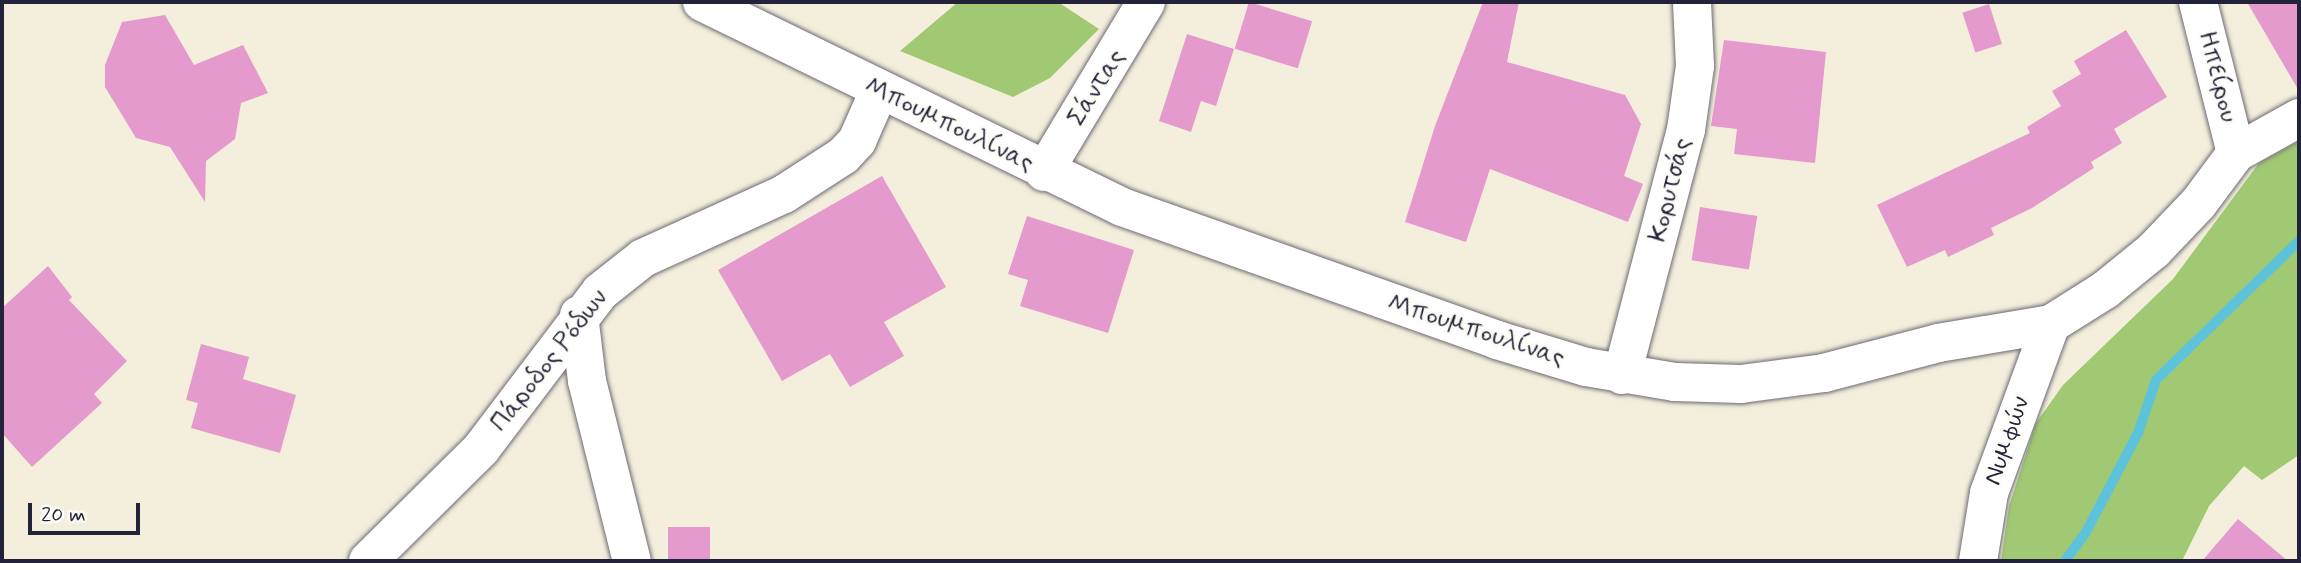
<!DOCTYPE html>
<html>
<head>
<meta charset="utf-8">
<style>
  body { margin:0 }
  #map { position:relative; width:2301px; height:563px; overflow:hidden; background:#f4efdc; font-family:Mynerve,sans-serif }
  div>[style] { position:absolute }
  .green>* { inset:0; background:#a1c873 }
  .stream>* { height:10px; margin:-5px; padding:0 5px; transform-origin:5px; border-radius:5px; background:#5dc3db }
  .building>* { inset:0; background:#e49acd; transform-origin:0 0 }
  .roads { filter:drop-shadow(0 0 2px #6c6a73) drop-shadow(0 0 2px #6c6a73) }
  .minor>* { height:38px; margin:-19px; padding:0 19px; transform-origin:19px; border-radius:19px; background:#fff }
  span { translate:-50% -50%; white-space:nowrap; text-align:center; line-height:1.15; -webkit-text-stroke:6px #fdfcf7; paint-order:stroke }
  .street-label { font-size:26px; color:#22223b }
  .frame { position:absolute; inset:0; border:4px solid #22223b; pointer-events:none }
  .scale { position:absolute; left:28px; top:503px; width:112px; height:32px; box-sizing:border-box; border:4px solid #22223b; border-top:0; padding-left:9px; font-size:21px; line-height:24px; white-space:nowrap; color:#22223b; -webkit-text-stroke:5px #fdfcf7; paint-order:stroke }
</style>
</head>
<body>
<div id="map">
  <div class="green">
    <i style="clip-path:polygon(958px 2px,1058px 2px,1099px 29px,1050px 78px,1013px 97px,900px 51px)"></i>
    <i style="clip-path:polygon(2299px 141px,2299px 455px,2262px 480px,2244px 466px,2209px 506px,2182px 561px,2001px 561px,2009px 506px,2036px 423px,2063px 385px,2173px 279px,2259px 163px)"></i>
  </div>
  <div class="stream">
    <i style="left:2065px;top:561px;width:36px;rotate:-54deg"></i>
    <i style="left:2086px;top:532px;width:112px;rotate:-62.3deg"></i>
    <i style="left:2138px;top:433px;width:56px;rotate:-71.2deg"></i>
    <i style="left:2156px;top:380px;width:199px;rotate:-44.2deg"></i>
  </div>
  <div class="building">
    <i style="left:1249px;top:2px;width:66px;height:49px;rotate:17deg"></i>
    <i style="clip-path:polygon(1483px 2px,1519px 2px,1507px 62px,1625px 95px,1641px 124px,1624px 176px,1643px 184px,1628px 222px,1490px 169px,1466px 242px,1405px 222px,1435px 126px)"></i>
    <i style="clip-path:polygon(2247px 2px,2299px 2px,2299px 91px)"></i>
    <i style="left:1989px;top:4px;width:42px;height:28px;rotate:72deg"></i>
    <i style="clip-path:polygon(165px 15px,194px 65px,243px 45px,268px 93px,241px 103px,235px 139px,206px 161px,205px 202px,170px 147px,136px 138px,105px 87px,105px 65px,122px 22px)"></i>
    <i style="clip-path:polygon(2126px 30px,2167px 97px,2114px 129px,2122px 143px,2091px 162px,2094px 168px,2032px 208px,1991px 228px,1994px 235px,1948px 257px,1945px 250px,1907px 267px,1877px 205px,2030px 133px,2027px 127px,2061px 106px,2052px 91px,2081px 74px,2074px 61px)"></i>
    <i style="clip-path:polygon(1187px 34px,1234px 49px,1216px 106px,1201px 101px,1191px 132px,1159px 121px)"></i>
    <i style="clip-path:polygon(1724px 40px,1826px 52px,1815px 163px,1734px 154px,1737px 129px,1711px 126px)"></i>
    <i style="clip-path:polygon(882px 176px,946px 287px,884px 322px,904px 356px,850px 387px,830px 354px,782px 381px,718px 270px)"></i>
    <i style="left:1700px;top:207px;width:58px;height:54px;rotate:9deg"></i>
    <i style="clip-path:polygon(1027px 216px,1134px 250px,1108px 333px,1020px 306px,1028px 280px,1008px 274px)"></i>
    <i style="clip-path:polygon(48px 266px,72px 297px,69px 300px,127px 361px,94px 394px,102px 403px,32px 467px,2px 433px,2px 308px)"></i>
    <i style="clip-path:polygon(201px 344px,249px 357px,243px 379px,296px 395px,280px 453px,191px 428px,198px 403px,186px 400px)"></i>
    <i style="clip-path:polygon(2238px 519px,2288px 561px,2202px 561px)"></i>
    <i style="left:668px;top:527px;width:42px;height:34px"></i>
  </div>
  <div class="roads">
    <div class="minor">
      <i style="left:702px;top:2px;width:467px;rotate:26deg"></i>
      <i style="left:1122px;top:207px;width:398px;rotate:19.5deg"></i>
      <i style="left:1497px;top:340px;width:93px;rotate:16.9deg"></i>
      <i style="left:1586px;top:367px;width:90px;rotate:9.6deg"></i>
      <i style="left:1675px;top:382px;width:66px;rotate:1.7deg"></i>
      <i style="left:1741px;top:384px;width:84px;rotate:-7.5deg"></i>
      <i style="left:1824px;top:373px;width:118px;rotate:-14.7deg"></i>
      <i style="left:1938px;top:343px;width:115px;rotate:-9.5deg"></i>
      <i style="left:2051px;top:324px;width:64px;rotate:-32.2deg"></i>
      <i style="left:2105px;top:290px;width:63px;rotate:-39.2deg"></i>
      <i style="left:2154px;top:250px;width:64px;rotate:-46.3deg"></i>
      <i style="left:2198px;top:204px;width:64px;rotate:-53.3deg"></i>
      <i style="left:2236px;top:153px;width:72px;rotate:-29.1deg"></i>
      <i style="left:2198px;top:2px;width:156px;rotate:75.9deg"></i>
      <i style="left:1044px;top:172px;width:198px;rotate:-59deg"></i>
      <i style="left:579px;top:315px;width:66px;rotate:83.1deg"></i>
      <i style="left:587px;top:381px;width:186px;rotate:76deg"></i>
      <i style="left:1622px;top:375px;width:253px;rotate:-75.4deg"></i>
      <i style="left:1686px;top:130px;width:65px;rotate:-82deg"></i>
      <i style="left:1695px;top:66px;width:64px;rotate:-92.7deg"></i>
      <i style="left:368px;top:561px;width:159px;rotate:-44.7deg"></i>
      <i style="left:481px;top:449px;width:197px;rotate:-52.8deg"></i>
      <i style="left:600px;top:292px;width:55px;rotate:-38.3deg"></i>
      <i style="left:643px;top:258px;width:155px;rotate:-24.4deg"></i>
      <i style="left:784px;top:194px;width:70px;rotate:-32.8deg"></i>
      <i style="left:843px;top:156px;width:21px;rotate:-47deg"></i>
      <i style="left:857px;top:141px;width:55px;rotate:-66.3deg"></i>
      <i style="left:1978px;top:561px;width:69px;rotate:-80.8deg"></i>
      <i style="left:1989px;top:493px;width:180px;rotate:-69.9deg"></i>
    </div>
  </div>
  <div class="street-label">
    <span style="left:2217px;top:77px;rotate:76deg">Ηπείρου</span>
    <span style="left:1097px;top:88px;rotate:-58deg">Σάντας</span>
    <span style="left:949px;top:125px;rotate:26deg">Μπουμπουλίνας</span>
    <span style="left:1671px;top:190px;rotate:-76deg">Κορυτσάς</span>
    <span style="left:1476px;top:331px;rotate:18deg">Μπουμπουλίνας</span>
    <span style="left:550px;top:361px;rotate:-52deg">Πάροδος Ρόδων</span>
    <span style="left:2008px;top:441px;rotate:-71deg">Νυμφών</span>
  </div>
  <div class="frame"></div>
  <div class="scale">20 m</div>
</div>
</body>
</html>
